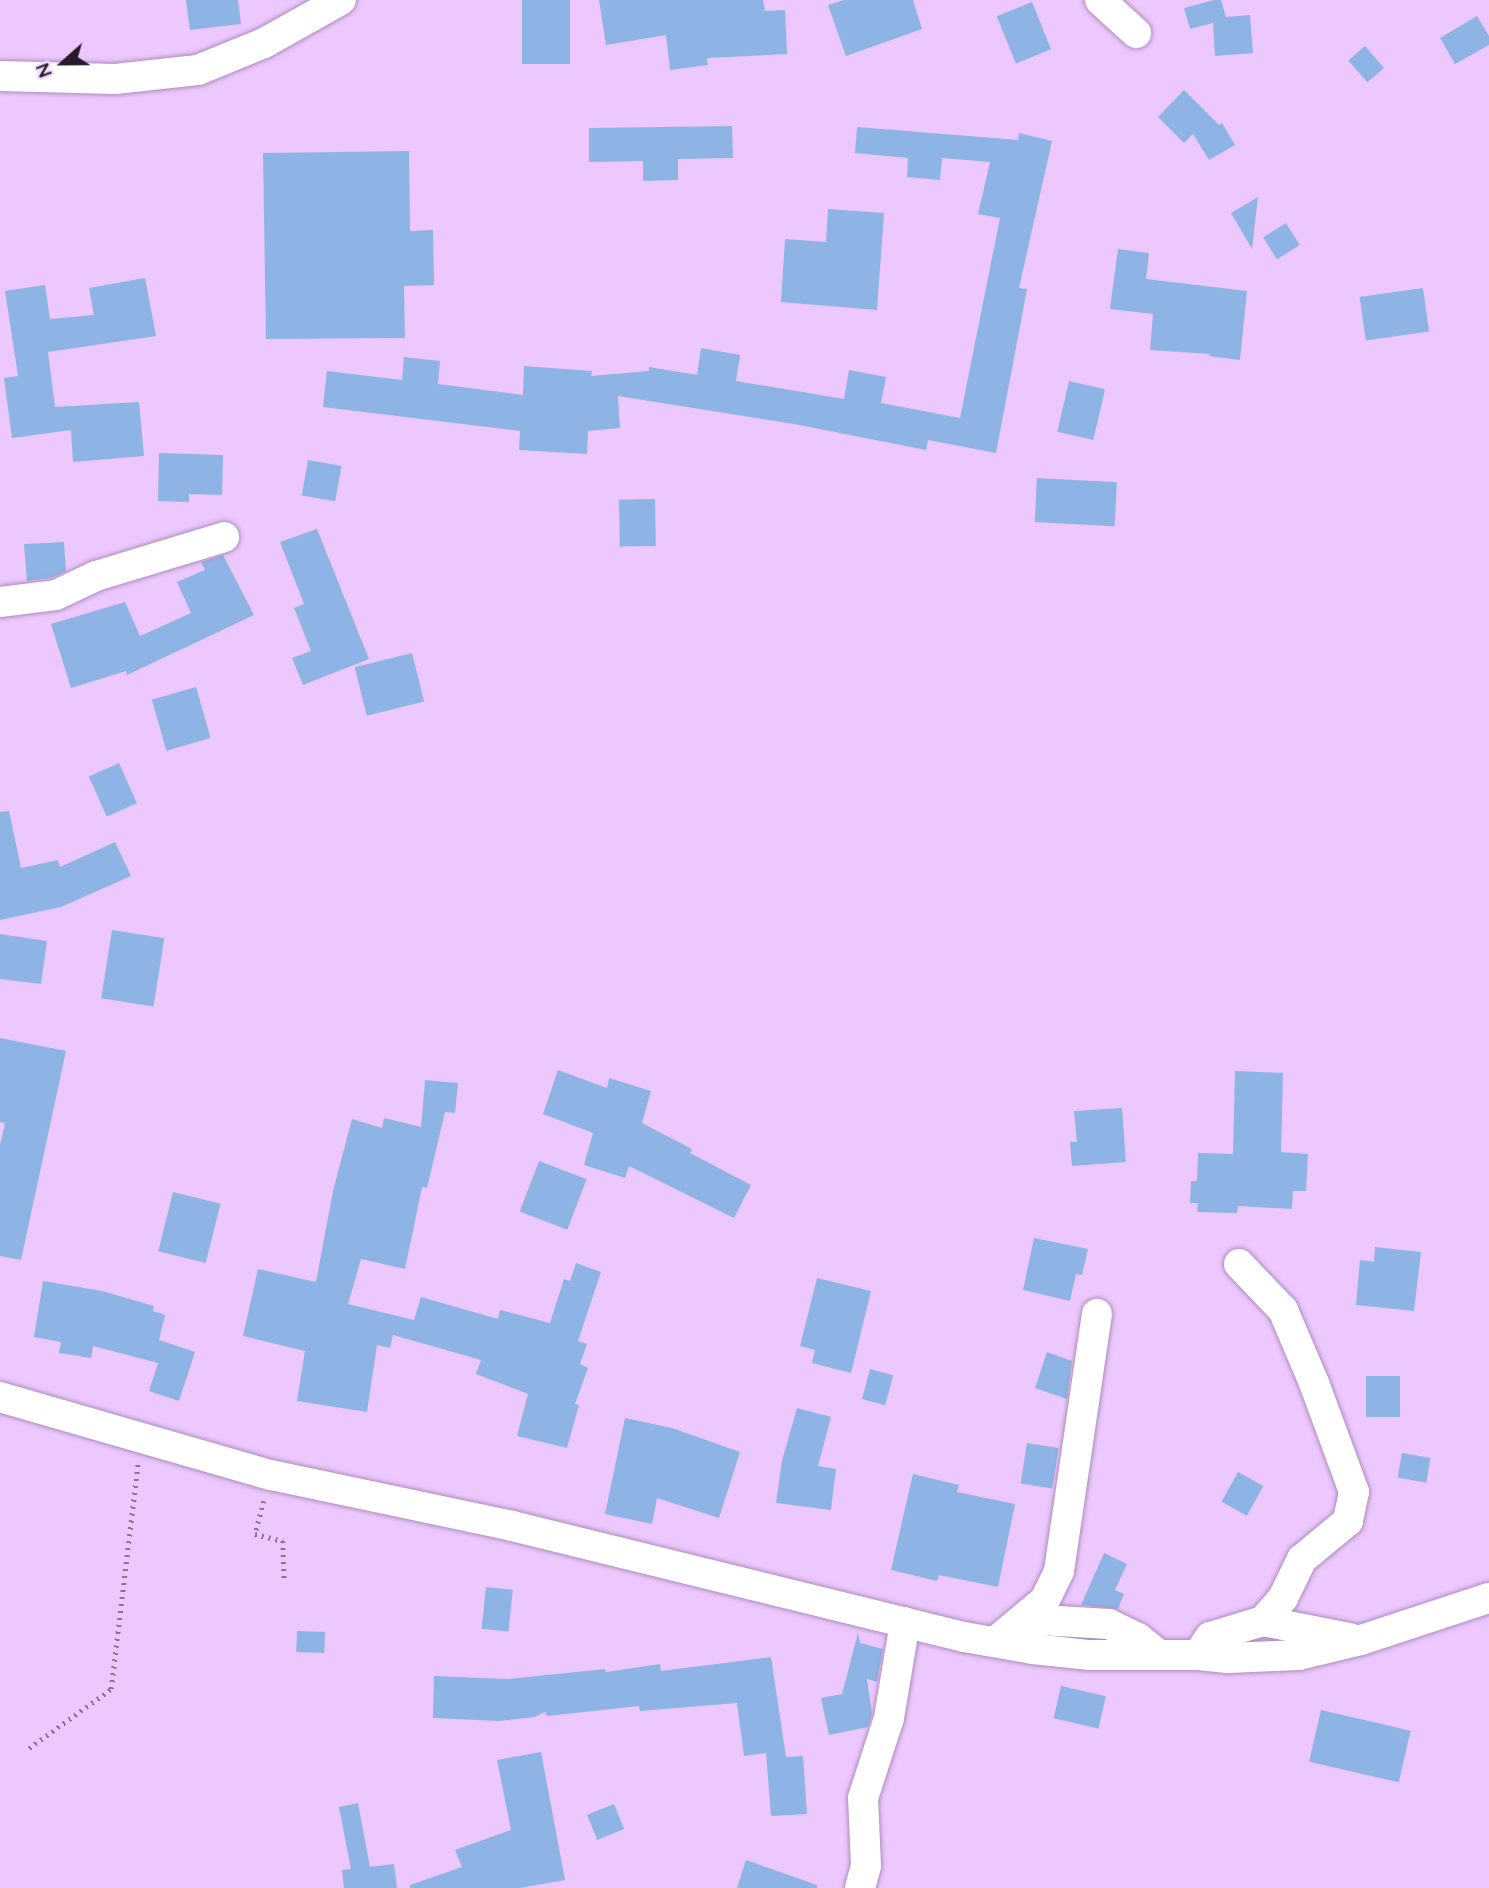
<!DOCTYPE html>
<html>
<head>
<meta charset="utf-8">
<style>
  body { margin:0 }
  #map { position:relative; width:1489px; height:1888px; overflow:hidden; background:#ecc8fe; font-family:Quicksand,sans-serif }
  div>[style] { position:absolute }
  .building>* { inset:0; background:#8db4e4; transform-origin:0 0 }
  .path>* { height:4.5px; margin-top:-2.25px; transform-origin:0; background:repeating-linear-gradient(90deg,#8c7398 0 2px,transparent 0 7px) }
  .roads { filter:drop-shadow(0 0 2px #ae8cbf) drop-shadow(0 0 2px #ae8cbf) }
  .minor>* { height:30px; margin:-15px; padding:0 15px; transform-origin:15px; border-radius:15px; background:#fff }
  span { translate:-50% -50%; white-space:nowrap; text-align:center; line-height:1.15; -webkit-text-stroke:5px #f1dcfc; paint-order:stroke }
  .north { position:absolute; left:28px; top:28px; width:70px; height:70px; -webkit-text-stroke:5px #f1dcfc; paint-order:stroke; rotate:249deg; font-size:19px; font-weight:700; line-height:28px; text-align:center; color:#271a2d }
  .north::after { content:''; display:block; margin:auto; width:24px; height:32px; background:#271a2d; clip-path:polygon(50% 0,100% 100%,50% 72%,0 100%) }
</style>
</head>
<body>
<div id="map">
  <div class="building">
    <i style="clip-path:polygon(186px 0,238px 0,241px 24px,190px 30px)"></i>
    <i style="left:522px;top:0;width:48px;height:64px"></i>
    <i style="clip-path:polygon(599px 0,763px 0,765px 11px,785px 10px,787px 54px,707px 58px,708px 65px,670px 70px,666px 35px,606px 45px)"></i>
    <i style="clip-path:polygon(844px 0,913px 0,922px 29px,846px 56px,828px 5px)"></i>
    <i style="clip-path:polygon(1214px 0,1221px 0,1226px 17px,1250px 15px,1253px 53px,1215px 56px,1213px 23px,1190px 29px,1184px 8px)"></i>
    <i style="left:1032px;top:2px;width:51px;height:38px;rotate:68deg"></i>
    <i style="clip-path:polygon(1477px 16px,1489px 36px,1489px 45px,1455px 64px,1440px 38px)"></i>
    <i style="left:1365px;top:46px;width:29px;height:22px;rotate:49deg"></i>
    <i style="clip-path:polygon(1184px 90px,1219px 125px,1222px 123px,1235px 145px,1209px 160px,1193px 134px,1184px 143px,1158px 117px)"></i>
    <i style="clip-path:polygon(732px 126px,733px 158px,678px 159px,678px 180px,643px 181px,643px 161px,589px 162px,589px 128px)"></i>
    <i style="clip-path:polygon(857px 127px,1018px 140px,1019px 133px,1052px 141px,1019px 288px,1027px 289px,996px 453px,928px 440px,926px 450px,794px 424px,618px 396px,620px 428px,588px 431px,587px 454px,519px 450px,520px 431px,323px 407px,327px 371px,402px 380px,404px 357px,440px 361px,438px 384px,523px 395px,524px 366px,592px 371px,591px 376px,649px 371px,649px 367px,697px 375px,701px 348px,740px 355px,736px 381px,844px 399px,849px 370px,886px 377px,881px 403px,960px 418px,1000px 218px,978px 214px,990px 162px,942px 158px,940px 180px,907px 177px,908px 158px,855px 153px)"></i>
    <i style="clip-path:polygon(409px 151px,410px 231px,433px 230px,434px 285px,404px 286px,405px 338px,266px 339px,263px 153px)"></i>
    <i style="clip-path:polygon(1258px 197px,1252px 249px,1231px 213px)"></i>
    <i style="clip-path:polygon(828px 209px,884px 213px,877px 310px,781px 302px,785px 239px,826px 242px)"></i>
    <i style="left:1286px;top:223px;width:26px;height:27px;rotate:58deg"></i>
    <i style="clip-path:polygon(1118px 249px,1149px 253px,1146px 279px,1247px 291px,1240px 360px,1209px 356px,1210px 354px,1150px 350px,1153px 314px,1110px 309px)"></i>
    <i style="clip-path:polygon(145px 278px,156px 336px,48px 352px,55px 407px,139px 402px,144px 456px,73px 462px,71px 430px,12px 438px,4px 378px,18px 376px,5px 291px,45px 285px,50px 319px,94px 315px,89px 288px)"></i>
    <i style="left:1423px;top:288px;width:44px;height:64px;rotate:82deg"></i>
    <i style="left:1069px;top:381px;width:37px;height:52px;rotate:13deg"></i>
    <i style="clip-path:polygon(159px 453px,223px 455px,222px 495px,189px 494px,189px 502px,158px 501px)"></i>
    <i style="left:308px;top:460px;width:34px;height:36px;rotate:10deg"></i>
    <i style="left:1037px;top:478px;width:80px;height:44px;rotate:3deg"></i>
    <i style="left:655px;top:499px;width:47px;height:36px;rotate:89deg"></i>
    <i style="clip-path:polygon(317px 529px,369px 659px,303px 685px,292px 658px,311px 651px,294px 608px,304px 604px,280px 542px)"></i>
    <i style="clip-path:polygon(64px 542px,66px 571px,51px 578px,27px 581px,24px 544px)"></i>
    <i style="clip-path:polygon(223px 555px,254px 615px,127px 675px,126px 671px,71px 688px,51px 624px,125px 602px,140px 636px,191px 613px,177px 582px,205px 570px,201px 562px)"></i>
    <i style="left:412px;top:653px;width:50px;height:59px;rotate:76deg"></i>
    <i style="left:196px;top:687px;width:53px;height:46px;rotate:74deg"></i>
    <i style="left:119px;top:763px;width:44px;height:33px;rotate:66deg"></i>
    <i style="clip-path:polygon(9px 811px,21px 868px,58px 860px,60px 867px,115px 842px,131px 876px,61px 907px,0 920px,0 812px)"></i>
    <i style="left:112px;top:930px;width:53px;height:69px;rotate:9deg"></i>
    <i style="clip-path:polygon(0 934px,47px 941px,41px 984px,0 979px)"></i>
    <i style="clip-path:polygon(0 1038px,66px 1051px,21px 1260px,0 1256px,0 1145px,5px 1123px,0 1122px)"></i>
    <i style="clip-path:polygon(558px 1070px,607px 1088px,609px 1078px,651px 1091px,642px 1123px,692px 1149px,690px 1153px,751px 1185px,734px 1218px,629px 1166px,625px 1178px,584px 1165px,593px 1133px,543px 1114px)"></i>
    <i style="clip-path:polygon(1235px 1071px,1283px 1073px,1281px 1152px,1308px 1154px,1306px 1191px,1293px 1191px,1292px 1209px,1238px 1206px,1237px 1213px,1197px 1212px,1198px 1203px,1190px 1203px,1191px 1181px,1197px 1181px,1198px 1153px,1233px 1154px)"></i>
    <i style="clip-path:polygon(425px 1080px,458px 1083px,455px 1113px,445px 1112px,427px 1188px,422px 1187px,405px 1269px,361px 1259px,348px 1304px,414px 1320px,421px 1297px,498px 1319px,500px 1310px,550px 1323px,564px 1279px,570px 1281px,576px 1263px,601px 1272px,578px 1341px,587px 1344px,580px 1364px,588px 1368px,575px 1404px,579px 1405px,567px 1448px,517px 1436px,528px 1394px,476px 1374px,481px 1360px,393px 1335px,390px 1348px,377px 1345px,367px 1412px,297px 1401px,305px 1351px,243px 1336px,258px 1269px,316px 1282px,333px 1191px,352px 1119px,382px 1128px,384px 1118px,421px 1127px)"></i>
    <i style="clip-path:polygon(1122px 1108px,1126px 1162px,1072px 1166px,1070px 1142px,1077px 1142px,1074px 1111px)"></i>
    <i style="left:539px;top:1161px;width:51px;height:54px;rotate:21deg"></i>
    <i style="left:173px;top:1192px;width:49px;height:61px;rotate:14deg"></i>
    <i style="clip-path:polygon(1034px 1238px,1088px 1249px,1082px 1275px,1076px 1274px,1070px 1301px,1023px 1290px)"></i>
    <i style="clip-path:polygon(1375px 1247px,1421px 1252px,1414px 1311px,1356px 1305px,1360px 1260px,1374px 1262px)"></i>
    <i style="clip-path:polygon(817px 1278px,871px 1291px,851px 1373px,812px 1363px,815px 1350px,800px 1346px)"></i>
    <i style="clip-path:polygon(43px 1281px,102px 1291px,154px 1306px,153px 1311px,165px 1315px,159px 1340px,195px 1352px,179px 1401px,149px 1391px,158px 1363px,93px 1346px,91px 1358px,59px 1353px,61px 1342px,34px 1337px)"></i>
    <i style="clip-path:polygon(1047px 1352px,1072px 1361px,1067px 1399px,1035px 1388px)"></i>
    <i style="left:870px;top:1369px;width:24px;height:31px;rotate:15deg"></i>
    <i style="left:1366px;top:1376px;width:34px;height:41px"></i>
    <i style="clip-path:polygon(797px 1408px,831px 1417px,818px 1466px,836px 1469px,831px 1510px,776px 1503px,782px 1461px)"></i>
    <i style="clip-path:polygon(625px 1418px,672px 1428px,740px 1452px,719px 1518px,657px 1498px,652px 1524px,605px 1514px)"></i>
    <i style="left:1027px;top:1443px;width:32px;height:41px;rotate:9deg"></i>
    <i style="left:1402px;top:1453px;width:29px;height:25px;rotate:10deg"></i>
    <i style="left:1238px;top:1472px;width:29px;height:34px;rotate:29deg"></i>
    <i style="clip-path:polygon(913px 1474px,959px 1485px,957px 1492px,1015px 1504px,998px 1587px,939px 1575px,937px 1581px,891px 1570px)"></i>
    <i style="clip-path:polygon(1104px 1553px,1127px 1564px,1115px 1590px,1124px 1594px,1118px 1609px,1081px 1605px)"></i>
    <i style="left:486px;top:1587px;width:27px;height:42px;rotate:6deg"></i>
    <i style="left:297px;top:1631px;width:28px;height:21px;rotate:2deg"></i>
    <i style="clip-path:polygon(858px 1633px,860px 1643px,883px 1649px,877px 1682px,867px 1679px,872px 1714px,868px 1727px,829px 1735px,821px 1698px,842px 1694px)"></i>
    <i style="clip-path:polygon(771px 1657px,786px 1757px,803px 1756px,807px 1814px,771px 1816px,766px 1753px,744px 1756px,737px 1703px,640px 1711px,639px 1706px,547px 1716px,545px 1712px,535px 1717px,498px 1721px,433px 1718px,434px 1676px,507px 1679px,605px 1669px,606px 1672px,660px 1664px,661px 1671px)"></i>
    <i style="left:1061px;top:1686px;width:46px;height:33px;rotate:13deg"></i>
    <i style="left:1321px;top:1710px;width:92px;height:53px;rotate:13deg"></i>
    <i style="clip-path:polygon(541px 1752px,565px 1880px,520px 1888px,410px 1888px,410px 1885px,462px 1867px,455px 1850px,511px 1830px,497px 1760px)"></i>
    <i style="clip-path:polygon(358px 1803px,370px 1867px,394px 1864px,397px 1888px,344px 1888px,342px 1870px,351px 1869px,339px 1807px)"></i>
    <i style="left:614px;top:1804px;width:27px;height:29px;rotate:68deg"></i>
    <i style="clip-path:polygon(746px 1860px,817px 1885px,817px 1888px,737px 1888px)"></i>
  </div>
  <div class="path">
    <i style="left:264px;top:1501px;width:34px;rotate:105deg"></i>
    <i style="left:255px;top:1534px;width:29px;rotate:14deg"></i>
    <i style="left:283px;top:1541px;width:37px;rotate:88deg"></i>
    <i style="left:29px;top:1748px;width:101px;rotate:-35.7deg"></i>
    <i style="left:111px;top:1689px;width:228px;rotate:-83.2deg"></i>
  </div>
  <div class="roads">
    <div class="minor">
      <i style="left:1100px;top:0;width:49px;rotate:42.5deg"></i>
      <i style="left:0;top:76px;width:115px;rotate:1.5deg"></i>
      <i style="left:115px;top:79px;width:83px;rotate:-6.2deg"></i>
      <i style="left:198px;top:70px;width:71px;rotate:-22.2deg"></i>
      <i style="left:264px;top:43px;width:88px;rotate:-29.2deg"></i>
      <i style="left:0;top:602px;width:56px;rotate:-7.1deg"></i>
      <i style="left:56px;top:595px;width:44px;rotate:-25.4deg"></i>
      <i style="left:96px;top:576px;width:134px;rotate:-16.9deg"></i>
      <i style="left:1239px;top:1264px;width:64px;rotate:46.3deg"></i>
      <i style="left:1283px;top:1310px;width:79px;rotate:67deg"></i>
      <i style="left:1314px;top:1383px;width:116px;rotate:69.8deg"></i>
      <i style="left:1354px;top:1492px;width:30px;rotate:102deg"></i>
      <i style="left:1348px;top:1521px;width:60px;rotate:140.4deg"></i>
      <i style="left:1302px;top:1559px;width:43px;rotate:116deg"></i>
      <i style="left:1283px;top:1598px;width:30px;rotate:131deg"></i>
      <i style="left:0;top:1397px;width:282px;rotate:16.1deg"></i>
      <i style="left:271px;top:1475px;width:246px;rotate:11.9deg"></i>
      <i style="left:512px;top:1526px;width:465px;rotate:13.8deg"></i>
      <i style="left:964px;top:1637px;width:70px;rotate:9.9deg"></i>
      <i style="left:1033px;top:1649px;width:55px;rotate:6.2deg"></i>
      <i style="left:1088px;top:1655px;width:110px"></i>
      <i style="left:1198px;top:1655px;width:30px;rotate:6deg"></i>
      <i style="left:1228px;top:1658px;width:71px;rotate:-2.4deg"></i>
      <i style="left:1299px;top:1655px;width:64px;rotate:-13.6deg"></i>
      <i style="left:1361px;top:1640px;width:135px;rotate:-18.2deg"></i>
      <i style="left:1024px;top:1619px;width:85px;rotate:3.4deg"></i>
      <i style="left:1109px;top:1624px;width:32px;rotate:26deg"></i>
      <i style="left:1138px;top:1638px;width:26px;rotate:39deg"></i>
      <i style="left:995px;top:1642px;width:65px;rotate:-40deg"></i>
      <i style="left:1045px;top:1600px;width:32px;rotate:-64deg"></i>
      <i style="left:1059px;top:1571px;width:260px;rotate:-81.6deg"></i>
      <i style="left:1198px;top:1655px;width:22px;rotate:-56deg"></i>
      <i style="left:1210px;top:1637px;width:55px;rotate:-16.8deg"></i>
      <i style="left:1263px;top:1621px;width:89px;rotate:11.1deg"></i>
      <i style="left:860px;top:1888px;width:23px;rotate:-75deg"></i>
      <i style="left:866px;top:1866px;width:68px;rotate:-92.5deg"></i>
      <i style="left:863px;top:1798px;width:84px;rotate:-72deg"></i>
      <i style="left:889px;top:1718px;width:97px;rotate:-80.5deg"></i>
    </div>
  </div>
  <div class="north">N</div>
</div>
</body>
</html>
